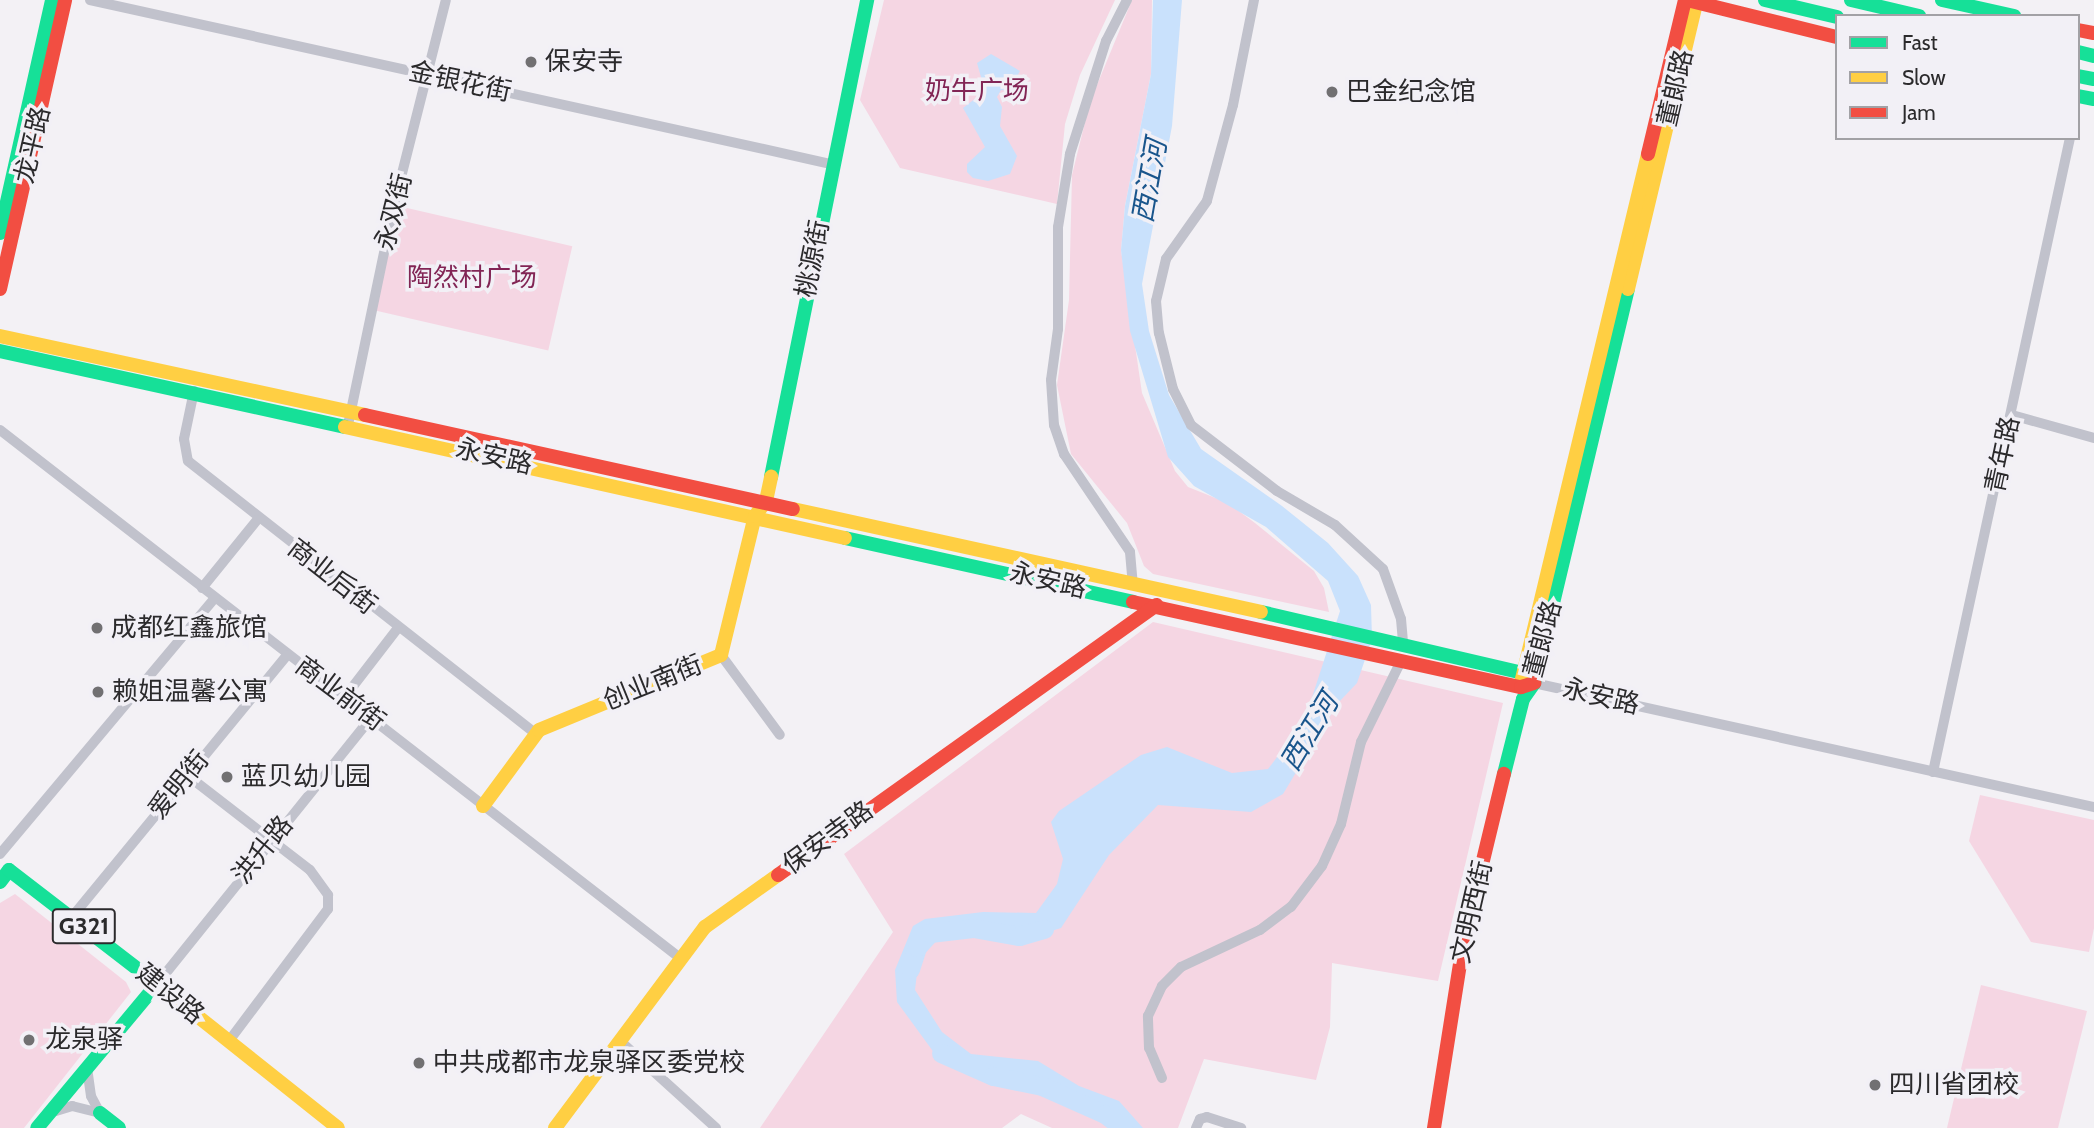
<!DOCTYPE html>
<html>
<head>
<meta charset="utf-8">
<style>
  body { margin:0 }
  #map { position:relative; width:2094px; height:1128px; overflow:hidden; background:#f3f1f5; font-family:Cabin,"Noto Sans SC",sans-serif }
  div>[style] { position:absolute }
  .green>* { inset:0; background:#f5d6e3; transform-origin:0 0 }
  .water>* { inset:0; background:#c9e1fc }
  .river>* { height:19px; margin:-9.5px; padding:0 9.5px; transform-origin:9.5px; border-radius:9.5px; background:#c9e1fc }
  .street>* { height:10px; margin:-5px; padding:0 5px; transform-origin:5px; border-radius:5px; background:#c1c2cc }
  .fast>* { height:14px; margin:-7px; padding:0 7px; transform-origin:7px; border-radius:7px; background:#16e098 }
  .slow>* { height:14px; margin:-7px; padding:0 7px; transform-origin:7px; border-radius:7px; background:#ffcf43 }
  .jam>* { height:14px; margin:-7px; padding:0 7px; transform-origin:7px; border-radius:7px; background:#f24e42 }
  .dots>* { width:19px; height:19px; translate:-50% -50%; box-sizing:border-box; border:4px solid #f2f0f6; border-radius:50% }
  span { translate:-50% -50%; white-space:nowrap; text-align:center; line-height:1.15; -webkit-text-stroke:7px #f2f0f6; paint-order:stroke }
  .shield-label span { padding:2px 5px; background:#f2f0f6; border:2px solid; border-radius:5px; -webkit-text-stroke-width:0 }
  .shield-label { font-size:24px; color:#2b2a2c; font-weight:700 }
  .poi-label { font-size:26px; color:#2b2a2c }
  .left { translate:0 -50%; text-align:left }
  .street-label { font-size:26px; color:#2b2a2c }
  .park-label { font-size:26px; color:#822555 }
  .water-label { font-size:28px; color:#19558c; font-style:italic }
  .legend { position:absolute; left:1835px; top:14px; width:245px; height:126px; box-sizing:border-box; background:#f2f0f6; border:2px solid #a2a1a5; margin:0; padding:9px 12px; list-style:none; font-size:21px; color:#2b2a2c }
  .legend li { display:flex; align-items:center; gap:14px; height:35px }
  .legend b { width:35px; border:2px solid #a2a1a5 }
</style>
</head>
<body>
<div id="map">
  <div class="green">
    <i style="clip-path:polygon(884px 0,1115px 0,1080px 75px,1065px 124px,1057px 204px,900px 168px,860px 100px)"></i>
    <i style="clip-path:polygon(1132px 0,1152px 0,1151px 74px,1125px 206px,1121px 250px,1142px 393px,1175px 471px,1188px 487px,1228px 503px,1255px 523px,1314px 571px,1324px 588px,1329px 612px,1153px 574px,1144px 566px,1127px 523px,1071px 454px,1057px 385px,1069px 300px,1072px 175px,1090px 102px)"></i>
    <i style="left:394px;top:205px;width:183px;height:107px;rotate:13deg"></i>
    <i style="clip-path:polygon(1153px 622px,1503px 703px,1438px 981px,1332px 963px,1330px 1027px,1316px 1080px,1204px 1059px,1178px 1128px,1052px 1128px,1021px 1114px,1002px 1128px,760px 1128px,893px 932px,844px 854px)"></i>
    <i style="clip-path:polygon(1980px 795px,2094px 820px,2094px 928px,2089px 952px,2031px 942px,1969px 841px)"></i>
    <i style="clip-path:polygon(15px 894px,126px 982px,131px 992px,24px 1128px,0 1128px,0 903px)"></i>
    <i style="clip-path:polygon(1981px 985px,2087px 1011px,2058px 1128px,1947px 1128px)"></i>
  </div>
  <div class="water">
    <i style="clip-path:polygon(1153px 0,1182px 0,1172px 126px,1142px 284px,1149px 331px,1169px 395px,1201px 449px,1282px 506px,1328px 543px,1358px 576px,1371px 605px,1372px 639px,1357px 683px,1338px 703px,1283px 794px,1251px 812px,1158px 805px,1109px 855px,1061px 928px,1029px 938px,986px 928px,921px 940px,915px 990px,942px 1032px,971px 1054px,1038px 1061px,1079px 1086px,1119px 1101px,1143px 1128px,1128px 1128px,1113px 1114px,1089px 1112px,1051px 1090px,935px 1054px,897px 1002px,895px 970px,913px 926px,925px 919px,983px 912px,1036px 913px,1057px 884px,1063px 859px,1051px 822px,1059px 811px,1141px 755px,1167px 747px,1232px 773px,1268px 769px,1304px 722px,1340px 611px,1328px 581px,1266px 527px,1194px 486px,1168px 457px,1130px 331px,1121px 250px,1125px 206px,1151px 74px)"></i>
    <i style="clip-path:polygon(991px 54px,1020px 71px,1009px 91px,1001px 90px,997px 97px,1002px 107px,1000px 126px,1017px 156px,1010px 174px,988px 181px,973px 178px,967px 172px,967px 164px,985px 147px,963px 108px,985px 91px,977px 63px)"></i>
  </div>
  <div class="river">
    <i style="left:910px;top:969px;width:23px;rotate:-72deg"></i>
    <i style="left:917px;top:947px;width:19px;rotate:-47deg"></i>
    <i style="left:930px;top:933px;width:43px;rotate:-6.6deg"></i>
    <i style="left:973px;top:928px;width:47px;rotate:9.9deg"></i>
    <i style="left:1019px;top:936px;width:26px;rotate:-16deg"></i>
    <i style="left:941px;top:1053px;width:57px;rotate:23.9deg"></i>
    <i style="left:993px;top:1076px;width:50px;rotate:11.5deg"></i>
    <i style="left:1042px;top:1086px;width:69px;rotate:24deg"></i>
    <i style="left:1105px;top:1114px;width:23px;rotate:38deg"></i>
  </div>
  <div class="street">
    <i style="left:90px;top:0;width:759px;rotate:12.48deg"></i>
    <i style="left:1127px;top:0;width:46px;rotate:117.1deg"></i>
    <i style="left:1106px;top:41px;width:119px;rotate:107.7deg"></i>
    <i style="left:1070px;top:154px;width:74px;rotate:99.3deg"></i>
    <i style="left:1058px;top:227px;width:102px;rotate:90deg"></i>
    <i style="left:1058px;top:329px;width:51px;rotate:97.8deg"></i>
    <i style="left:1051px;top:380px;width:45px;rotate:86.2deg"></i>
    <i style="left:1054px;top:425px;width:31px;rotate:71deg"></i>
    <i style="left:1064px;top:454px;width:118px;rotate:56deg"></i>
    <i style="left:1130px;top:552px;width:32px;rotate:85deg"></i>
    <i style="left:1254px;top:0;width:107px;rotate:101.3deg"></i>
    <i style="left:1233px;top:105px;width:99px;rotate:105.2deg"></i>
    <i style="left:1207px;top:201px;width:71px;rotate:125.3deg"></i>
    <i style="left:1166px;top:259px;width:43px;rotate:103.4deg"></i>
    <i style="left:1156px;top:301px;width:32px;rotate:85deg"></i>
    <i style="left:1159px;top:333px;width:58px;rotate:76deg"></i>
    <i style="left:1173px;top:389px;width:40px;rotate:63.4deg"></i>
    <i style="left:1191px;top:425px;width:108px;rotate:37.5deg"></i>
    <i style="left:1277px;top:491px;width:67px;rotate:30.4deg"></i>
    <i style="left:1335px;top:525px;width:65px;rotate:42.5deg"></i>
    <i style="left:1383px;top:569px;width:53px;rotate:70.2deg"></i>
    <i style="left:1401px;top:619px;width:25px;rotate:85deg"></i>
    <i style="left:194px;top:391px;width:49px;rotate:101.8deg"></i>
    <i style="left:184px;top:439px;width:22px;rotate:80deg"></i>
    <i style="left:188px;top:461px;width:442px;rotate:38.1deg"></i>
    <i style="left:2012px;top:415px;width:85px;rotate:15.7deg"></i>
    <i style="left:348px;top:425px;width:225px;rotate:-78.2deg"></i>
    <i style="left:394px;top:205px;width:211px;rotate:-75.8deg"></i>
    <i style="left:0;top:430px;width:861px;rotate:37.83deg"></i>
    <i style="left:202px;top:588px;width:87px;rotate:-51deg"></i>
    <i style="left:721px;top:655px;width:99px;rotate:53.6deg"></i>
    <i style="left:1534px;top:683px;width:574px;rotate:12.49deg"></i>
    <i style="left:344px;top:698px;width:88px;rotate:-52.4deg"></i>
    <i style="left:1933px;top:772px;width:649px;rotate:-77.81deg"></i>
    <i style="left:187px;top:775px;width:155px;rotate:37.7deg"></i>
    <i style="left:310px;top:870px;width:31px;rotate:54deg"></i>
    <i style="left:328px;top:895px;width:14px;rotate:90deg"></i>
    <i style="left:328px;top:909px;width:165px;rotate:126.9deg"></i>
    <i style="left:0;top:854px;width:334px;rotate:-50deg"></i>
    <i style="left:72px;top:917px;width:339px;rotate:-50.6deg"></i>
    <i style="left:157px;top:984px;width:341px;rotate:-51.2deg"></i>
    <i style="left:619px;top:1040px;width:131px;rotate:42.2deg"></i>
    <i style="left:1162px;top:1078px;width:33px;rotate:-113deg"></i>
    <i style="left:1149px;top:1048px;width:32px;rotate:-92deg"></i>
    <i style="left:1148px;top:1016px;width:33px;rotate:-65deg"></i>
    <i style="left:1162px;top:986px;width:27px;rotate:-45deg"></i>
    <i style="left:1181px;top:967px;width:87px;rotate:-25.1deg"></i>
    <i style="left:1260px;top:930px;width:39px;rotate:-37deg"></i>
    <i style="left:1291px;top:907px;width:51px;rotate:-52.9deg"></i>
    <i style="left:1322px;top:866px;width:46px;rotate:-65.7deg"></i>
    <i style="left:1341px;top:824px;width:84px;rotate:-76.3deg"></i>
    <i style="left:1361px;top:742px;width:90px;rotate:-63.7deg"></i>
    <i style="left:56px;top:1111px;width:17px;rotate:-17deg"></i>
    <i style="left:72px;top:1106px;width:29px;rotate:14deg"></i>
    <i style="left:100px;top:1113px;width:19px;rotate:-118deg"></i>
    <i style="left:91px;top:1096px;width:27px;rotate:-98deg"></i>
    <i style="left:1196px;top:1128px;width:10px;rotate:-66deg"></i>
    <i style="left:1200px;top:1119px;width:7px;rotate:-16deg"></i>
    <i style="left:1207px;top:1117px;width:36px;rotate:18deg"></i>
  </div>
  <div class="fast">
    <i style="left:1765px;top:0;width:74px;rotate:13.3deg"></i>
    <i style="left:1851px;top:0;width:70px;rotate:13.2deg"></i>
    <i style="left:1942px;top:0;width:74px;rotate:12.5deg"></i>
    <i style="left:2078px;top:52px;width:16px;rotate:14deg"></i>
    <i style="left:2078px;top:76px;width:16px;rotate:11deg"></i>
    <i style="left:2078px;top:96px;width:16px;rotate:11deg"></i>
    <i style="left:0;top:233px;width:239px;rotate:-77.4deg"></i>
    <i style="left:0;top:351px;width:353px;rotate:12.4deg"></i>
    <i style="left:771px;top:477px;width:487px;rotate:-78.6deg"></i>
    <i style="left:845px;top:538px;width:295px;rotate:12.5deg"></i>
    <i style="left:1261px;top:612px;width:269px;rotate:13.1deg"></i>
    <i style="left:1523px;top:673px;width:15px;rotate:42deg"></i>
    <i style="left:1504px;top:774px;width:77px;rotate:-75.8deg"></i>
    <i style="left:1523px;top:699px;width:19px;rotate:-55deg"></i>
    <i style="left:1534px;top:683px;width:405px;rotate:-76.6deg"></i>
    <i style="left:0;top:882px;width:15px;rotate:-53deg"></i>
    <i style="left:9px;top:870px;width:187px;rotate:37.6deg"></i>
    <i style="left:157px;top:984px;width:187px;rotate:129.8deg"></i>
    <i style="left:100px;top:1113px;width:24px;rotate:38deg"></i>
  </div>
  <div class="slow">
    <i style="left:1628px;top:289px;width:297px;rotate:-76.6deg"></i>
    <i style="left:0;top:336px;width:373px;rotate:12.2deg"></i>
    <i style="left:345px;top:427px;width:512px;rotate:12.52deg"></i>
    <i style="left:793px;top:509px;width:479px;rotate:12.4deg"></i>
    <i style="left:1522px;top:679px;width:540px;rotate:-76.5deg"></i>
    <i style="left:483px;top:806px;width:94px;rotate:-53.6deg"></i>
    <i style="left:539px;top:730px;width:197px;rotate:-22.4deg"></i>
    <i style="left:721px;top:655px;width:143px;rotate:-76.3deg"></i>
    <i style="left:755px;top:516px;width:19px;rotate:-54deg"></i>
    <i style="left:766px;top:501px;width:25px;rotate:-78deg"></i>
    <i style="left:157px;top:984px;width:231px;rotate:38.5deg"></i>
    <i style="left:555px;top:1128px;width:251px;rotate:-53.3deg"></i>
    <i style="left:705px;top:927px;width:90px;rotate:-35.5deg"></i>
  </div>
  <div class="jam">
    <i style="left:1687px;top:0;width:154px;rotate:13.9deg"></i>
    <i style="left:2078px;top:30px;width:16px;rotate:11deg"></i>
    <i style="left:1648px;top:154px;width:158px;rotate:-76.5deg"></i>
    <i style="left:0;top:289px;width:296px;rotate:-77.3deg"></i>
    <i style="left:365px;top:415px;width:438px;rotate:12.4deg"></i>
    <i style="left:1133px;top:602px;width:397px;rotate:12.4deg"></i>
    <i style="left:1521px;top:687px;width:14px;rotate:-17deg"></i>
    <i style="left:778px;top:875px;width:465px;rotate:-35.5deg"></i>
    <i style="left:1434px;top:1128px;width:191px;rotate:-81deg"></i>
    <i style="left:1464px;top:939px;width:170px;rotate:-76.4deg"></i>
  </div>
  <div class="dots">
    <i style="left:531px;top:62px;background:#717072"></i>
    <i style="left:1332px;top:92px;background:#717072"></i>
    <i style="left:97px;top:628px;background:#717072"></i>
    <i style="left:98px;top:692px;background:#717072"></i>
    <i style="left:227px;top:777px;background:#717072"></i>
    <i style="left:29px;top:1040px;background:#717072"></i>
    <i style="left:419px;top:1063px;background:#717072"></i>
    <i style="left:1875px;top:1085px;background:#717072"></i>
  </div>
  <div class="shield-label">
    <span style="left:84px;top:926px">G321</span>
  </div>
  <div class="poi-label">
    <span class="left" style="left:545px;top:62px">保安寺</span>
    <span class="left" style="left:1346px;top:92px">巴金纪念馆</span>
    <span class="left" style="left:111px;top:628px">成都红鑫旅馆</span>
    <span class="left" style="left:112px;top:692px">赖姐温馨公寓</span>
    <span class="left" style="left:241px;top:777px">蓝贝幼儿园</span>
    <span class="left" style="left:45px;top:1040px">龙泉驿</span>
    <span class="left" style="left:433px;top:1063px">中共成都市龙泉驿区委党校</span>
    <span class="left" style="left:1889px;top:1085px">四川省团校</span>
  </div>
  <div class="street-label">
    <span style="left:460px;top:82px;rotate:12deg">金银花街</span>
    <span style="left:1676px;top:88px;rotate:-77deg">董郞路</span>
    <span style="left:33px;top:145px;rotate:-77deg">龙平路</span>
    <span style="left:394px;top:212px;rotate:-76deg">永双街</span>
    <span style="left:813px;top:259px;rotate:-79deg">桃源街</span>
    <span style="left:2003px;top:455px;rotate:-78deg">青年路</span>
    <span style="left:494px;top:457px;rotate:13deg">永安路</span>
    <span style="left:332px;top:577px;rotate:38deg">商业后街</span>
    <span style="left:1048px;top:581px;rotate:13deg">永安路</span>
    <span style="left:1543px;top:639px;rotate:-75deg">董郞路</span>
    <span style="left:653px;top:683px;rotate:-22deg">创业南街</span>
    <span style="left:340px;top:694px;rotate:37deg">商业前街</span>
    <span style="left:1601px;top:697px;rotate:13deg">永安路</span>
    <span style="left:179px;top:785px;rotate:-51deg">爱明街</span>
    <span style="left:828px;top:838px;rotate:-36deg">保安寺路</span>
    <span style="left:263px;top:850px;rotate:-51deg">洪升路</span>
    <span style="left:1472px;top:912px;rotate:-77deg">文明西街</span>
    <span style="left:170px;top:994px;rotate:39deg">建设路</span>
  </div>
  <div class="park-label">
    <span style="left:977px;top:91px">奶牛广场</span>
    <span style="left:472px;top:278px">陶然村广场</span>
  </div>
  <div class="water-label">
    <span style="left:1149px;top:181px;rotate:-80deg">西江河</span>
    <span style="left:1309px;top:732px;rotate:-59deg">西江河</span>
  </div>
  <ul class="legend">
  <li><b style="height:9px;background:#16e098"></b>Fast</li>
  <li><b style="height:9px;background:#ffcf43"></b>Slow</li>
  <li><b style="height:9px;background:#f24e42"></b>Jam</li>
  </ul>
</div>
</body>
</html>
